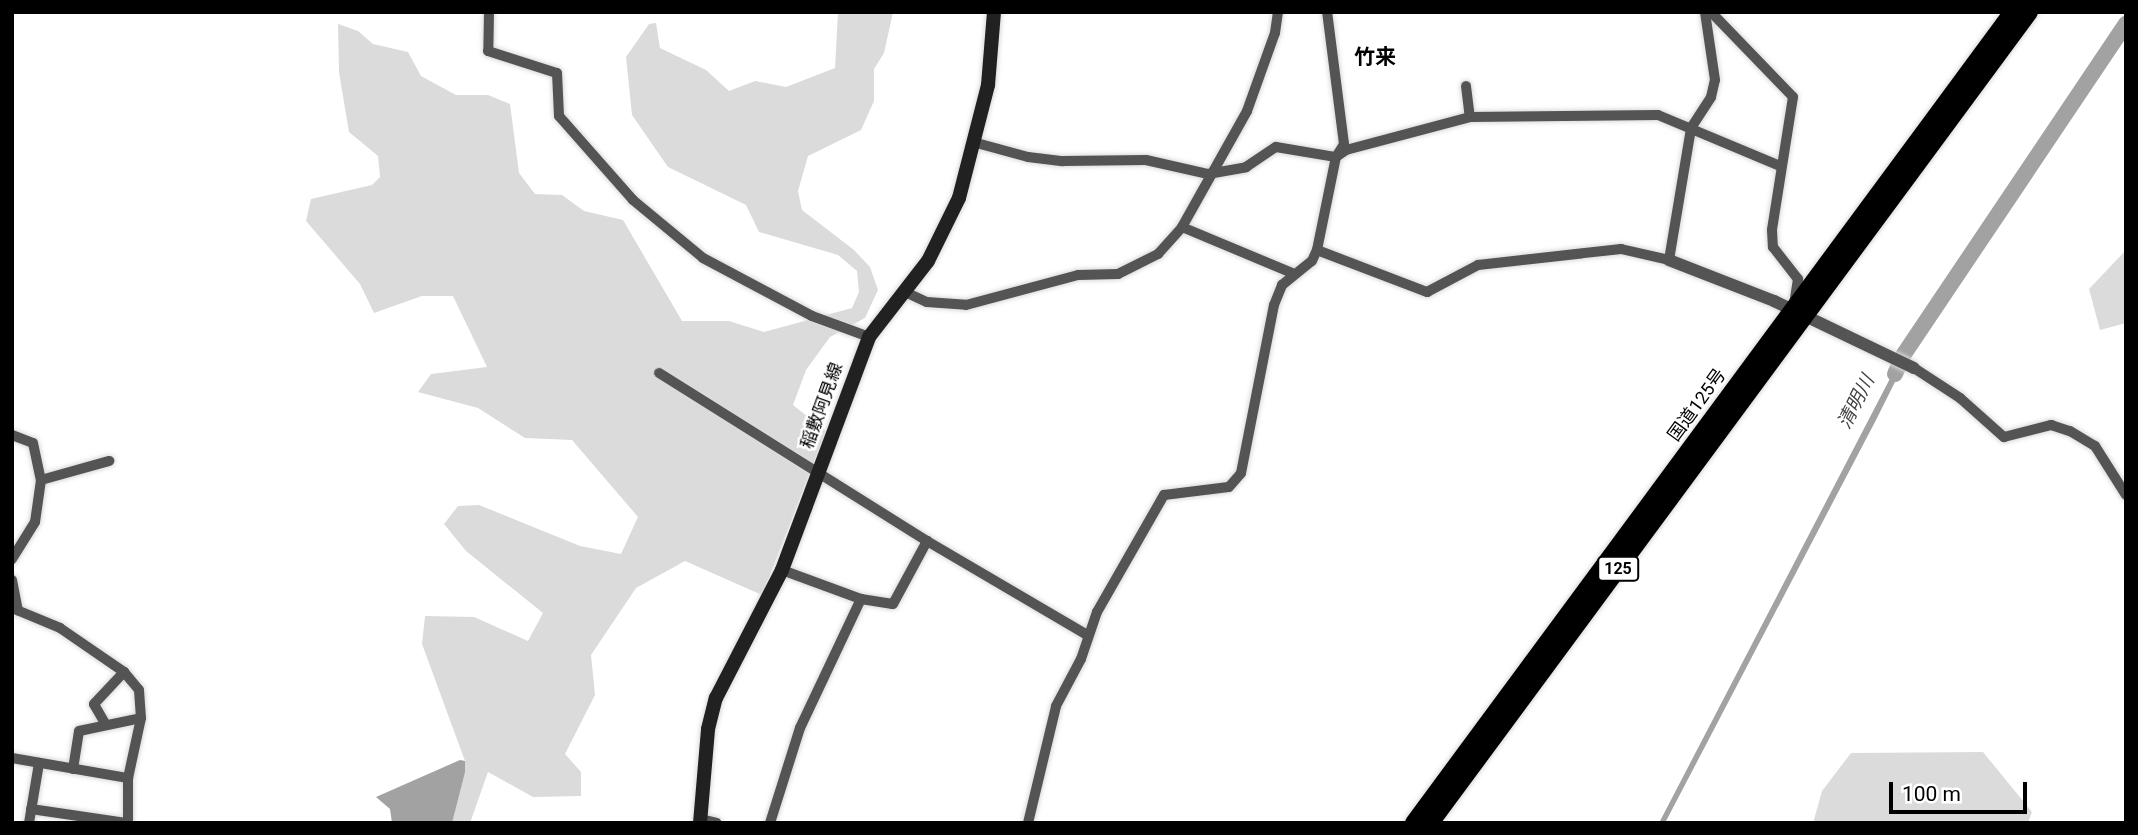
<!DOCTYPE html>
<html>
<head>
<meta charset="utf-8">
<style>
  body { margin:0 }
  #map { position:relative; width:2138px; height:835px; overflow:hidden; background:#fff; font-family:Roboto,"Noto Sans JP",sans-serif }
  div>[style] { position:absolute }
  .green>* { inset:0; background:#dbdbdb }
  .water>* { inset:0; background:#a2a2a2 }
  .river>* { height:16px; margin:-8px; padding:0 8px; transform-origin:8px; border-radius:8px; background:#a2a2a2 }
  .roads { filter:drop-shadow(0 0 2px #dbdbdb) drop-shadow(0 0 2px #dbdbdb) }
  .minor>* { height:10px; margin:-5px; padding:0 5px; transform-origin:5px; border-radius:5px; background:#545454 }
  .tertiary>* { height:12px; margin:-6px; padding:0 6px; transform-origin:6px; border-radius:6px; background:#545454 }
  .secondary>* { height:14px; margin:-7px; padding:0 7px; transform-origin:7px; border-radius:7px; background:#212121 }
  .trunk>* { height:18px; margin:-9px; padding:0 9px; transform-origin:9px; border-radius:9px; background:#000 }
  span { translate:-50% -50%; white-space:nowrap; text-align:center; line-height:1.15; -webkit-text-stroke:5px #fff; paint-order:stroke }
  .shield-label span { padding:2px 5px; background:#fff; border:2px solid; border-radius:5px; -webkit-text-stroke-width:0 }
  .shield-label { font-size:16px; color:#000; font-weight:700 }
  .street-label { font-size:18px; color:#000 }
  .water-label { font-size:19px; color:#434343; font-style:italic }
  .quarter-label { font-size:21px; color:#000; font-weight:700 }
  .frame { position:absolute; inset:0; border:14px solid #000; pointer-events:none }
  .scale { position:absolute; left:1889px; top:782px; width:138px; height:32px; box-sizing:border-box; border:4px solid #000; border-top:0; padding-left:9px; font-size:21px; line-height:24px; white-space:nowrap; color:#000; -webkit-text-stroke:5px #fff; paint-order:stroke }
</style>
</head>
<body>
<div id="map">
  <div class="green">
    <i style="clip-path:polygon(838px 12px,893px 12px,884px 53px,874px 69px,874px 101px,861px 130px,808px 156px,798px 191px,802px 210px,854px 250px,870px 267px,878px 290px,865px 318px,830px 337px,806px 370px,793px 405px,826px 431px,762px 595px,685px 561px,636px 588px,591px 655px,595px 695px,565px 754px,581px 772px,581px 796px,533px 797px,488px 772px,470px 823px,452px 823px,465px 761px,422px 644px,425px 616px,474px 617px,528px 641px,543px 613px,466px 551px,444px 524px,458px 506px,479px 505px,580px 546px,621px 554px,638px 517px,572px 440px,525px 438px,478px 408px,418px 392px,431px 374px,487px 367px,453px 296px,422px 296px,374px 313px,360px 284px,306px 221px,311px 199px,372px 185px,380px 177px,378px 156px,349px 132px,339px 72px,338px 24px,358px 31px,373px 44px,408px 52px,421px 76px,456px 95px,488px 95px,510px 104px,519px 173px,535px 194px,562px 195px,584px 211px,623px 220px,682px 321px,729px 321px,764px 332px,852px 308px,859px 292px,857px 271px,838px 255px,759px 232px,746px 205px,668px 167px,632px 115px,626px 57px,649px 24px,656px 23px,660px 48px,706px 70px,729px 91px,755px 81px,786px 87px,835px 68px)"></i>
    <i style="clip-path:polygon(2126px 250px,2126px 323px,2100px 330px,2089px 289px)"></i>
    <i style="clip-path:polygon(1983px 752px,2032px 812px,2028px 823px,1813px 823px,1822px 791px,1851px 753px)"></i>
  </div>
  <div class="water">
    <i style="clip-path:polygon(1896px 367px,1901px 370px,1876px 420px,1665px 823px,1659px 823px)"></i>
    <i style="clip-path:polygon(460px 760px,465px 761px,465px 772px,452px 823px,392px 823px,390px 809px,376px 797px)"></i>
  </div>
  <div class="river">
    <i style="left:1895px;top:374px;width:22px;rotate:-66deg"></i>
    <i style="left:1904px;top:354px;width:398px;rotate:-56.1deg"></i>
  </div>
  <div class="roads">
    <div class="minor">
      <i style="left:489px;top:12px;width:39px;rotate:91deg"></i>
      <i style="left:488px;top:51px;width:72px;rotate:17.7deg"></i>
      <i style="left:557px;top:73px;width:43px;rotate:87.3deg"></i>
      <i style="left:559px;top:116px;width:112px;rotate:48.6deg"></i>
      <i style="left:633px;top:200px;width:91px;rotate:39.6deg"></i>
      <i style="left:703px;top:258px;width:123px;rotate:28deg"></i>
      <i style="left:812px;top:316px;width:61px;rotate:20.2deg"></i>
      <i style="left:1711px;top:12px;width:118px;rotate:46deg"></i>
      <i style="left:1793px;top:97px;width:135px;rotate:99deg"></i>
      <i style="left:1772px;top:230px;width:17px;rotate:87deg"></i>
      <i style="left:1773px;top:247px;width:41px;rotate:52deg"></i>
      <i style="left:1798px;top:279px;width:25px;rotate:99deg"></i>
      <i style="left:1466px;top:86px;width:31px;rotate:83deg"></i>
      <i style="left:973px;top:142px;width:57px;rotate:15.3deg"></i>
      <i style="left:1028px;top:157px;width:35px;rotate:7deg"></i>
      <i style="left:1063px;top:161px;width:83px;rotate:-0.7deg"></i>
      <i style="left:1146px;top:160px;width:64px;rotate:12.7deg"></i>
      <i style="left:1208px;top:174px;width:39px;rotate:-10deg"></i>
      <i style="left:1246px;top:167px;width:36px;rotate:-34deg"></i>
      <i style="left:1276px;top:147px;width:61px;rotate:9.5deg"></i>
      <i style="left:1336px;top:157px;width:12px;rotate:-35deg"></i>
      <i style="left:1346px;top:150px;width:128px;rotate:-14.9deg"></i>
      <i style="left:1470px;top:117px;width:188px;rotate:-0.6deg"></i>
      <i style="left:1658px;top:115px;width:132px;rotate:22.7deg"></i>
      <i style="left:1182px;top:227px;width:119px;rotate:22.7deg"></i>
      <i style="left:1317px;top:250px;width:118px;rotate:20.9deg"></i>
      <i style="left:1427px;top:292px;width:58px;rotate:-27.9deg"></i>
      <i style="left:1478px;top:265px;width:144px;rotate:-6.4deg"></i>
      <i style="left:1621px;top:249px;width:49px;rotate:12.9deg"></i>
      <i style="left:1669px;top:260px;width:134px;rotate:-80.5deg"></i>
      <i style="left:1691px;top:128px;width:37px;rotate:-57deg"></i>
      <i style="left:1711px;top:97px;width:17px;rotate:-77deg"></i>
      <i style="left:1715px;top:80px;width:69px;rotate:-98.4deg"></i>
      <i style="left:903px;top:291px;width:26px;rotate:25deg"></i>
      <i style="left:927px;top:302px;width:39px;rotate:4deg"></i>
      <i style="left:966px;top:305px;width:116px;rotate:-15deg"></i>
      <i style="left:1078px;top:275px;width:40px;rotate:-1.4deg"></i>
      <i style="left:1118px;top:274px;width:45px;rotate:-26.6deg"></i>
      <i style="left:1158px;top:254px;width:36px;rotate:-48deg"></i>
      <i style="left:1182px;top:227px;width:133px;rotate:-60.7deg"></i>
      <i style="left:1247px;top:111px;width:83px;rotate:-70.3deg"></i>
      <i style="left:1275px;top:33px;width:21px;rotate:-82deg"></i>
      <i style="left:1914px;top:368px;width:55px;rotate:33.1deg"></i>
      <i style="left:1960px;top:398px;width:59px;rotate:41.6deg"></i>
      <i style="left:2004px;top:437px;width:49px;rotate:-14.3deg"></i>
      <i style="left:2051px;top:425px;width:20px;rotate:18deg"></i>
      <i style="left:2070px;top:431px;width:29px;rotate:31deg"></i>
      <i style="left:2095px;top:446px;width:58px;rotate:57.7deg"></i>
      <i style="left:659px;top:373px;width:316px;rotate:32.1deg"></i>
      <i style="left:12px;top:435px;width:22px;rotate:21deg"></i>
      <i style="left:33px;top:443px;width:38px;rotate:78deg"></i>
      <i style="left:41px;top:480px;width:42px;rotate:98.1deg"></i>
      <i style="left:35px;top:522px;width:44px;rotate:121.9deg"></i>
      <i style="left:41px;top:480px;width:71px;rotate:-15.6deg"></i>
      <i style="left:782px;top:570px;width:84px;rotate:20.2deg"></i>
      <i style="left:861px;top:599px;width:32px;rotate:9deg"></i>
      <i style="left:893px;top:604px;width:72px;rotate:-61.6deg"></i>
      <i style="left:927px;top:541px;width:186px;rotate:30.4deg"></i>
      <i style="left:12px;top:580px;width:31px;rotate:79deg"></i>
      <i style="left:12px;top:608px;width:52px;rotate:22.6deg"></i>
      <i style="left:60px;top:628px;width:78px;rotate:34.5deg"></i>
      <i style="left:124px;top:672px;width:23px;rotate:50deg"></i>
      <i style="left:139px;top:690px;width:28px;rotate:86deg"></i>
      <i style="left:141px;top:718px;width:61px;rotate:102.2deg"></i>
      <i style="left:128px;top:778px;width:45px;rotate:90deg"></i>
      <i style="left:106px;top:725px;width:24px;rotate:-120deg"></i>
      <i style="left:94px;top:704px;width:44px;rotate:-46.8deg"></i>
      <i style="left:12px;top:758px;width:118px;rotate:9.8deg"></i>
      <i style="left:73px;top:769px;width:38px;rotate:-81deg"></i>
      <i style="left:79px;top:731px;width:63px;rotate:-11.8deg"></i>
      <i style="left:31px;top:809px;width:96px;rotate:8.4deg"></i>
      <i style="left:701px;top:819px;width:16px;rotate:14deg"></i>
      <i style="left:29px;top:823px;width:61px;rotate:-80.5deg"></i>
      <i style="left:770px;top:823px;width:100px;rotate:-72.5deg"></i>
      <i style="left:800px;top:728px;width:143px;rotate:-64.7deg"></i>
      <i style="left:1028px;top:823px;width:120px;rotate:-76.5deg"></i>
      <i style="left:1056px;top:706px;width:53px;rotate:-62deg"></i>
      <i style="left:1081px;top:659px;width:50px;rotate:-71.2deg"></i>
      <i style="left:1097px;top:612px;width:135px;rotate:-60.2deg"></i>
      <i style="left:1164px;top:495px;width:65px;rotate:-7deg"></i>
      <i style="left:1229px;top:487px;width:18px;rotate:-49deg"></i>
      <i style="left:1241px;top:473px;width:171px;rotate:-78.9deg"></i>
      <i style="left:1274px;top:305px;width:22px;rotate:-68deg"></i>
      <i style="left:1282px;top:285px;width:38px;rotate:-39deg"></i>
      <i style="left:1312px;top:261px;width:12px;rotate:-66deg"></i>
      <i style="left:1317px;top:250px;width:95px;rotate:-78.5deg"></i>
      <i style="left:1336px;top:157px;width:15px;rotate:-58deg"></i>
      <i style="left:1344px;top:144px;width:133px;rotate:-97.3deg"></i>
    </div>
    <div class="tertiary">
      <i style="left:1669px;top:260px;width:113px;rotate:21.3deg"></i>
      <i style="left:1774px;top:301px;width:155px;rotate:25.6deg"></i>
    </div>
    <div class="secondary">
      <i style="left:700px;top:823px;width:94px;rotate:-85.1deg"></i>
      <i style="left:708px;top:729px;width:32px;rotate:-76deg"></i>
      <i style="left:716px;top:698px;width:144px;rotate:-62.7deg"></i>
      <i style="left:782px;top:570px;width:249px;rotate:-69.5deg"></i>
      <i style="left:869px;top:337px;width:96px;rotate:-52.2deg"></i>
      <i style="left:928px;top:261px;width:70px;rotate:-63.8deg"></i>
      <i style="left:959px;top:198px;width:117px;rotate:-75.6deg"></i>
      <i style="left:988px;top:85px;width:73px;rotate:-85.3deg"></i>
    </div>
    <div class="trunk">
      <i style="left:1414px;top:823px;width:1008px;rotate:-53.55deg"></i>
      <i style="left:1430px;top:823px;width:1008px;rotate:-53.55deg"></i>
    </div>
  </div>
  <div class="shield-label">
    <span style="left:1618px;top:569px">125</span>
  </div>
  <div class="street-label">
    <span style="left:1697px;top:405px;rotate:-54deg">国道125号</span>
    <span style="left:822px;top:406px;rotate:-70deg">稲敷阿見線</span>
  </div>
  <div class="water-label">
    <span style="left:1856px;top:402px;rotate:-63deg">清明川</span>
  </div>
  <div class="quarter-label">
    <span style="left:1375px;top:57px">竹来</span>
  </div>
  <div class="frame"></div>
  <div class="scale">100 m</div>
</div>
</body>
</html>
